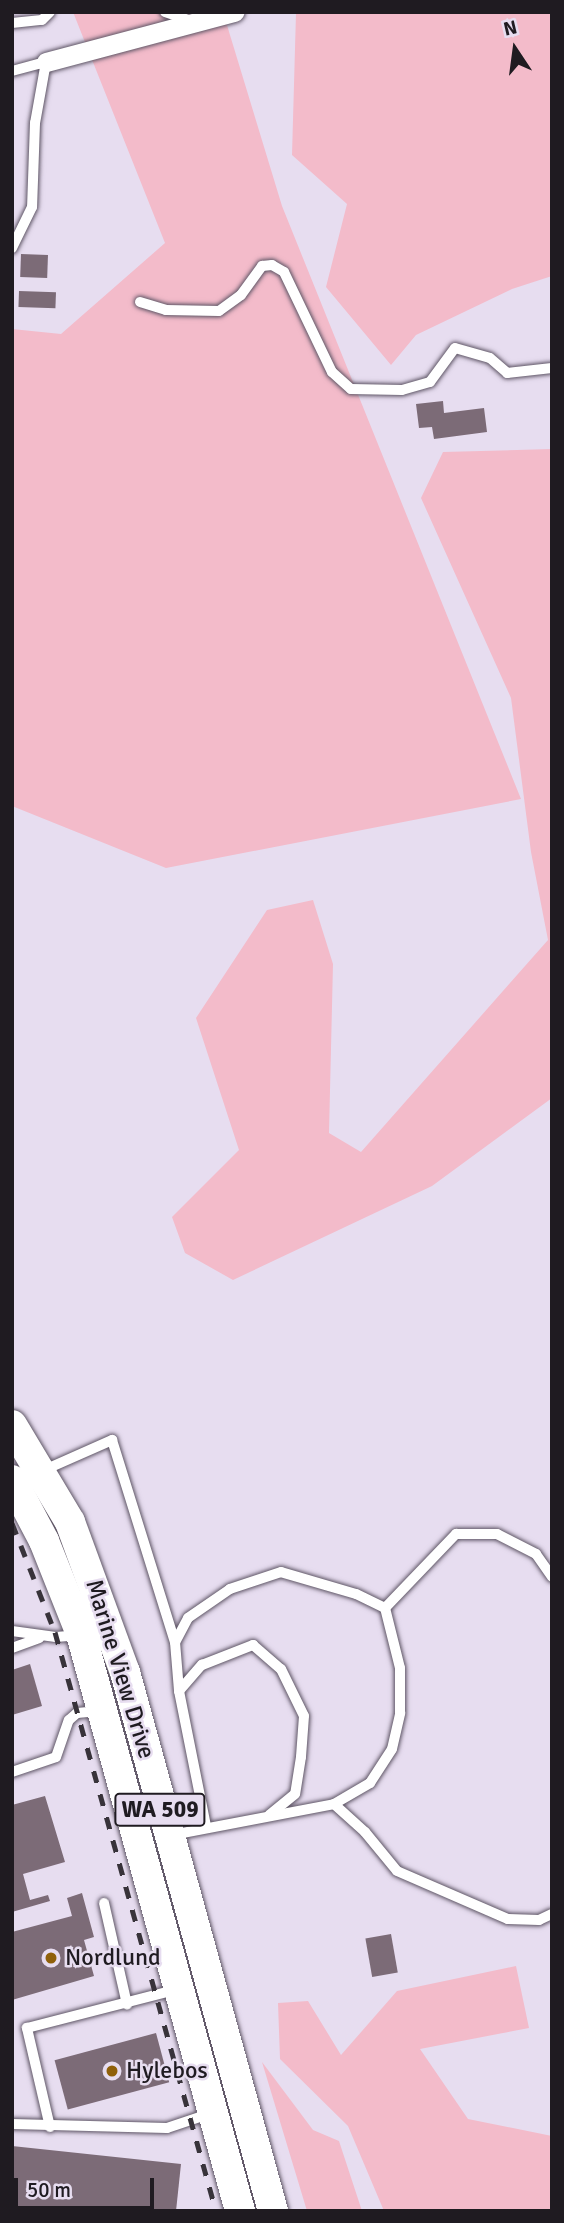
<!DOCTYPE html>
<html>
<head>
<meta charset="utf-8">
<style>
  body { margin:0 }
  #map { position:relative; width:564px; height:2223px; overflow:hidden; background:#e7ddf0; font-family:Signika,sans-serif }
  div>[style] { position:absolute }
  .green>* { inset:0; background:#f3bbca }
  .building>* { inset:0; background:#7c6b77; transform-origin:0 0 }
  .roads { filter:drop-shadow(0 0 2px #5f5666) drop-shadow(0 0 2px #5f5666) }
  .lane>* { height:10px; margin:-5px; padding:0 5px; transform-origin:5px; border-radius:5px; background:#fff }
  .street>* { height:19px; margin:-9.5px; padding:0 9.5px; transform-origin:9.5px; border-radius:9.5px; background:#fff }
  .primary>* { height:30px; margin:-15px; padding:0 15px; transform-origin:15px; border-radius:15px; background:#fff }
  .rail>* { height:5px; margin-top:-2.5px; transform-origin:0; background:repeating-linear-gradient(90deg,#38333a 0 12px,transparent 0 24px) }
  .dots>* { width:19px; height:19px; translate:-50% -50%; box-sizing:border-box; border:4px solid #e7ddf0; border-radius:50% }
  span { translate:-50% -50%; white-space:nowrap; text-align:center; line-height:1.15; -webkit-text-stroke:5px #e7ddf0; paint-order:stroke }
  .shield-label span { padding:2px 5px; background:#e7ddf0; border:2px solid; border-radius:5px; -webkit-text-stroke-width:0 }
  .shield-label { font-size:23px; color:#1f1b21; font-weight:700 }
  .street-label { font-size:24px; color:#1f1b21 }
  .poi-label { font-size:24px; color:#1f1b21 }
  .left { translate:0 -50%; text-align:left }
  .frame { position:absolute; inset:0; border:14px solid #1f1b21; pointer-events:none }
  .north { position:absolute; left:480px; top:14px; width:70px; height:70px; -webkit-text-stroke:5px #e7ddf0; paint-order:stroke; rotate:347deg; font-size:19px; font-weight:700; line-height:28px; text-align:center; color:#1f1b21 }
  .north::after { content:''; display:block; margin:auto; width:24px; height:32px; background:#1f1b21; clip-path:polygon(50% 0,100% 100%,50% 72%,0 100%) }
  .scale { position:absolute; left:14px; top:2178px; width:140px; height:32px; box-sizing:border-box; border:4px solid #1f1b21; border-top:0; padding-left:9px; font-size:21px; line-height:24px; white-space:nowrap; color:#1f1b21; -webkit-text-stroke:5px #e7ddf0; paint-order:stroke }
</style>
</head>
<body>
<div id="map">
  <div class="green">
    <i style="clip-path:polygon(73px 12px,223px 12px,282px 206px,521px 799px,166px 868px,12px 806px,12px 329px,61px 334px,165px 243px)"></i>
    <i style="clip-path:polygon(552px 12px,552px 276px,512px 289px,416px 335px,391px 365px,326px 287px,347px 204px,292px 155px,296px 13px)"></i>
    <i style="clip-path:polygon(552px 449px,552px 1098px,432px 1186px,233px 1280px,185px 1253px,172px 1217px,239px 1150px,196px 1018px,267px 910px,313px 900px,333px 964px,329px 1133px,361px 1152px,548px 940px,531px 852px,511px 698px,421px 498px,443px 452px)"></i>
    <i style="clip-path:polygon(516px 1966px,529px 2028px,420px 2049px,468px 2119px,552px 2136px,552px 2211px,384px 2211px,348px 2126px,280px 2059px,278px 2003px,308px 2001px,341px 2055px,397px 1991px)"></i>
    <i style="clip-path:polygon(262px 2062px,313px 2130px,339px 2141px,362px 2211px,307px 2211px)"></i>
  </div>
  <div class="building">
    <i style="left:21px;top:254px;width:27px;height:23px;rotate:2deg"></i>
    <i style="left:19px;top:291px;width:37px;height:16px;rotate:2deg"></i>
    <i style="clip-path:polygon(443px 401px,444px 413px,484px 408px,487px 432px,434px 439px,432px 427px,419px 428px,416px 404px)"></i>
    <i style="clip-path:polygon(30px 1664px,42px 1706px,12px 1715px,12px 1670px)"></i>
    <i style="clip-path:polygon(45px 1796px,65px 1862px,23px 1874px,30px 1900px,48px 1895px,50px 1901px,12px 1912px,12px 1805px)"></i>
    <i style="clip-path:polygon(82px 1893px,94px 1937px,84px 1940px,94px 1976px,12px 2000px,12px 1932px,72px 1916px,67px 1898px)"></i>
    <i style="left:391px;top:1934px;width:39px;height:26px;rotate:80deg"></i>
    <i style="left:156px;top:2033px;width:51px;height:105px;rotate:75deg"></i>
    <i style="clip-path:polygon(12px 2146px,181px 2164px,176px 2211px,12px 2211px)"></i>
  </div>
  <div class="roads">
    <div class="lane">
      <i style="left:165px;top:12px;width:24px;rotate:19deg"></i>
      <i style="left:12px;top:23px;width:30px;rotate:-6deg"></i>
      <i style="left:42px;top:20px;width:11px;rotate:-45deg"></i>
      <i style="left:12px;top:71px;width:35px;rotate:-15deg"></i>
      <i style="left:46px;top:62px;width:62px;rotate:100.2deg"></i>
      <i style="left:35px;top:123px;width:84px;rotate:92deg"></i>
      <i style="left:32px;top:207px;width:46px;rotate:116deg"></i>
      <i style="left:140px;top:302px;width:27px;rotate:17deg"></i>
      <i style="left:166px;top:310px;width:53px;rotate:1.1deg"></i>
      <i style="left:219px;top:311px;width:27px;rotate:-36deg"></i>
      <i style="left:241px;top:295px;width:36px;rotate:-54deg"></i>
      <i style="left:262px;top:266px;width:10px;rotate:-6deg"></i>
      <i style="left:272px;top:265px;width:14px;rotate:30deg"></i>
      <i style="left:284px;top:272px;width:111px;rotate:64.4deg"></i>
      <i style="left:332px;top:372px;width:25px;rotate:42deg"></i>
      <i style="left:351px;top:389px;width:51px;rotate:1.1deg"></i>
      <i style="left:402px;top:390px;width:29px;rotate:-16deg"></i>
      <i style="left:430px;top:382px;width:42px;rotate:-53.7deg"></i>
      <i style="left:455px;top:348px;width:36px;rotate:16deg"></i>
      <i style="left:490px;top:358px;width:23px;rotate:41deg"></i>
      <i style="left:507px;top:373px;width:45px;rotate:-6.3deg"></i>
      <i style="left:42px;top:1471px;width:77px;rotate:-23.9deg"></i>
      <i style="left:112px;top:1440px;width:212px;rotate:72.7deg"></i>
      <i style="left:175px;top:1642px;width:49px;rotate:85.3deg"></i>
      <i style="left:179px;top:1691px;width:138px;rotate:78.7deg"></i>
      <i style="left:385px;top:1608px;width:103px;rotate:-46.2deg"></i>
      <i style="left:456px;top:1534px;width:41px"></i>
      <i style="left:497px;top:1534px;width:44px;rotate:27.1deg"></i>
      <i style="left:536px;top:1554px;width:28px;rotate:55deg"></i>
      <i style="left:12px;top:1631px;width:44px;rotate:7.8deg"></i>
      <i style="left:56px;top:1637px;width:21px;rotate:-5deg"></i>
      <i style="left:12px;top:1648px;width:29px;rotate:-20deg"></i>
      <i style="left:179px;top:1691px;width:35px;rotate:-49deg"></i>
      <i style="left:202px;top:1665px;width:55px;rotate:-21.4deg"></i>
      <i style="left:253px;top:1645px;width:37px;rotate:41deg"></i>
      <i style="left:281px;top:1669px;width:52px;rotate:63.9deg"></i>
      <i style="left:304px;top:1716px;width:41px;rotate:94.2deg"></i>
      <i style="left:301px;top:1757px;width:37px;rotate:99deg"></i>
      <i style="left:295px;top:1794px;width:33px;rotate:141deg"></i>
      <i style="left:12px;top:1772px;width:46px;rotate:-18.8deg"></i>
      <i style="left:56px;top:1757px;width:39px;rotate:-71deg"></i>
      <i style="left:69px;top:1720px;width:11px;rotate:-41deg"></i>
      <i style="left:77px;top:1713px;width:22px;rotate:-5deg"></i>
      <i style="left:334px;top:1804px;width:42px;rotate:42.1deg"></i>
      <i style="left:365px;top:1832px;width:50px;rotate:50.6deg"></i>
      <i style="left:397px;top:1871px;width:121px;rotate:23.4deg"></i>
      <i style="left:508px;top:1919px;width:31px;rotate:2deg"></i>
      <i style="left:539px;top:1920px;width:14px;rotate:-25deg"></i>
      <i style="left:172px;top:1835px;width:165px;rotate:-10.8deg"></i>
      <i style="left:334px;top:1804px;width:42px;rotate:-30.3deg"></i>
      <i style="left:370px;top:1783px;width:40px;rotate:-57.1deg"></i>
      <i style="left:392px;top:1749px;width:37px;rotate:-77deg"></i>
      <i style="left:400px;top:1713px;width:45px;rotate:-90deg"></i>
      <i style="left:400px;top:1668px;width:62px;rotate:-104deg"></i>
      <i style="left:385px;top:1608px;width:32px;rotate:-154deg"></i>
      <i style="left:356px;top:1594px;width:78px;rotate:-163.7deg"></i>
      <i style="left:281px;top:1572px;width:54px;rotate:161.6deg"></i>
      <i style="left:230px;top:1589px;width:51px;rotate:145.4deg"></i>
      <i style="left:188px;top:1618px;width:27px;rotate:118deg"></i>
      <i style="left:104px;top:1903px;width:104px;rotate:77.2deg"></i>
      <i style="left:12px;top:2124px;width:155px;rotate:1.5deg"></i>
      <i style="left:167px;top:2128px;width:44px;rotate:-18.4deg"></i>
      <i style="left:50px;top:2127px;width:102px;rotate:-103.1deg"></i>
      <i style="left:27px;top:2028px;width:153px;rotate:-14.4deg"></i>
    </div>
    <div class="street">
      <i style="left:46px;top:62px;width:195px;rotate:-14.9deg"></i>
    </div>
    <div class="primary">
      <i style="left:12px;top:1425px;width:113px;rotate:59.1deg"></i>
      <i style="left:70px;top:1522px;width:160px;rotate:69.9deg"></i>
      <i style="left:125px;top:1672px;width:559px;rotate:74.65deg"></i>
      <i style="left:12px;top:1480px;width:69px;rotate:62.3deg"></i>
      <i style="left:44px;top:1541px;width:100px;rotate:68.3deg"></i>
      <i style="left:81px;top:1634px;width:599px;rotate:74.59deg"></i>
    </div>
  </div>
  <div class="rail">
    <i style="left:12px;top:1523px;width:117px;rotate:68.5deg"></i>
    <i style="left:55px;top:1632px;width:601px;rotate:74.46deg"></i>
  </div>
  <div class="dots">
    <i style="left:51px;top:1958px;background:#8f600a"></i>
    <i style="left:112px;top:2071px;background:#8f600a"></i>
  </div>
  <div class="shield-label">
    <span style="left:160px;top:1810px">WA 509</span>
  </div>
  <div class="street-label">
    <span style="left:120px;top:1669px;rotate:73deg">Marine View Drive</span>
  </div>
  <div class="poi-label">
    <span class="left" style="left:65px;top:1958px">Nordlund</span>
    <span class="left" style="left:126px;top:2071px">Hylebos</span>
  </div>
  <div class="frame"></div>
  <div class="north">N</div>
  <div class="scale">50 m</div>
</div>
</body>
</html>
